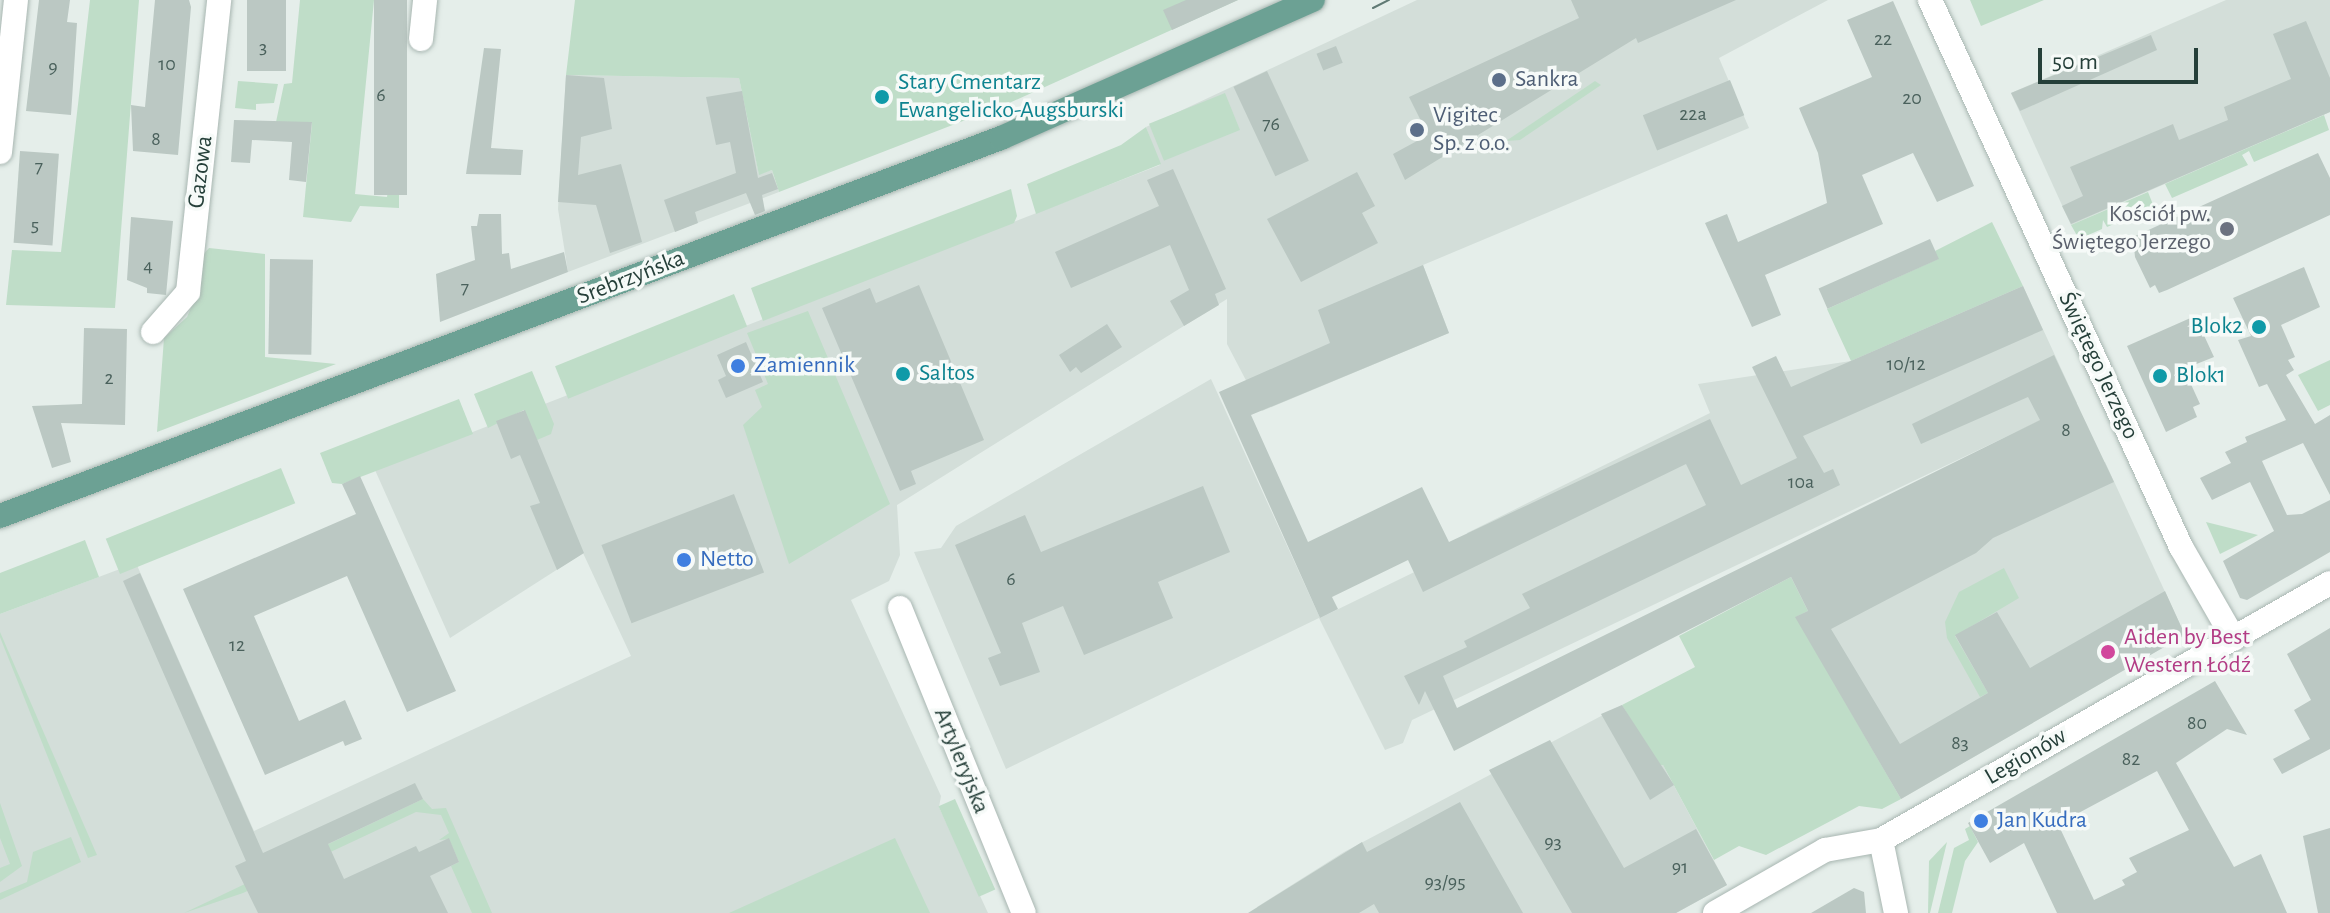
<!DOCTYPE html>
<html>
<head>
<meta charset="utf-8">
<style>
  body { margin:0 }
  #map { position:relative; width:2330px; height:913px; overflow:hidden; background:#e5eeea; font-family:"Alegreya Sans",sans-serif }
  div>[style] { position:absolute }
  .built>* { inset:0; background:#d3ded9 }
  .green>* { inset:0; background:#bfddc8; transform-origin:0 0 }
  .building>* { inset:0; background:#bbc8c3; transform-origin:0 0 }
  .roads { filter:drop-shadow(0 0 2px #a8b6b1) drop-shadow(0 0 2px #a8b6b1) }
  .minor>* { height:24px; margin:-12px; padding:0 12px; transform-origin:12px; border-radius:12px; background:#fff }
  .major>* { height:24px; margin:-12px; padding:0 12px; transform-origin:12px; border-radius:12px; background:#6ca194 }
  .tram>* { height:2px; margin:-1px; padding:0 1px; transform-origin:1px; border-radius:1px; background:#607a74 }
  .dots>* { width:22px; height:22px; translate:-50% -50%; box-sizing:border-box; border:4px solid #f6faf8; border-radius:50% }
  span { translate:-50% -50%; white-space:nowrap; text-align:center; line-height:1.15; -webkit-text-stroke:7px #f6faf8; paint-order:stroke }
  .number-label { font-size:20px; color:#4a615c }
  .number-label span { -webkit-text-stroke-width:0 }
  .service-label { font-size:24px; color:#4e5e75 }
  .left { translate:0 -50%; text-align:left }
  .culture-label { font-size:24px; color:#0d838f }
  .right { translate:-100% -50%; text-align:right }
  .street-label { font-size:24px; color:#253f39 }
  .worship-label { font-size:24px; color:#5b616d }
  .shop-label { font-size:24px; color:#366cbe }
  .hotel-label { font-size:24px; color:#b23c85 }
  .scale { position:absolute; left:2038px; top:48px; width:160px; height:36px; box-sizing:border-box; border:4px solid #253f39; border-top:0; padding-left:10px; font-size:24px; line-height:28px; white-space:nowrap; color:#253f39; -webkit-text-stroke:6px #f6faf8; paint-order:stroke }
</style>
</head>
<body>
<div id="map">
  <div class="built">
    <i style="clip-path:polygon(1417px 0,1828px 0,1719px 58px,1749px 128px,1423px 265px,1449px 333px,1262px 411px,1227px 344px,1227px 299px,897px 505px,900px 555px,889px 581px,851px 600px,941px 796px,939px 807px,988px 913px,0 913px,0 614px,136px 563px,254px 831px,631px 656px,583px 553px,450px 638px,375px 470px,1160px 165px,1146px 127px)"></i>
    <i style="clip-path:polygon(2226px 0,2330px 0,2330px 112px,2071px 225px,2011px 93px)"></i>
    <i style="clip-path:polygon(566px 75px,739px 78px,759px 174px,772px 170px,779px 192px,568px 272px,558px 209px)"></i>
    <i style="clip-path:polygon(2023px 286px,2077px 403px,1412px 720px,1403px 743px,1385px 750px,1319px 618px,1006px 769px,914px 552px,941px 548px,956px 526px,1211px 379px,1320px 618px,1472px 544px,1467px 533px,1710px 413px,1698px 384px,1851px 361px)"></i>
    <i style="clip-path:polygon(2105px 462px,2185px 635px,1901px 799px,1795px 617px)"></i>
    <i style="clip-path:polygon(1622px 705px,1658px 766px,1663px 765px,1727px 885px,1676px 913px,1260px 913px,1257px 907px,1344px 852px)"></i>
  </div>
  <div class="green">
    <i style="clip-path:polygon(90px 0,139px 0,115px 308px,6px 305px,12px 250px,61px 252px)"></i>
    <i style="clip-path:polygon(300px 0,374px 0,355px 194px,387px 197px,390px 177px,399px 178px,399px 208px,360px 206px,351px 222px,303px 217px,312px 123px,276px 122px,284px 84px,292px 83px)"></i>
    <i style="clip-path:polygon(575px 0,1238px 0,1007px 104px,779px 192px,772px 170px,759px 175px,739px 78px,566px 75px)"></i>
    <i style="clip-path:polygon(1970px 0,2044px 0,1981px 26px)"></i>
    <i style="clip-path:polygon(238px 81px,278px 84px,274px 103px,256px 104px,256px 110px,235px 108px)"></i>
    <i style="clip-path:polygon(1595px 81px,1601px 85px,1520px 140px,1506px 141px)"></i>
    <i style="left:1225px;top:93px;width:40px;height:82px;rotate:68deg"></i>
    <i style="clip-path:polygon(2324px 115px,2329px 130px,2254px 162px,2249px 151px,2242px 155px,2248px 165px,2172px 198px,2165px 184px)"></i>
    <i style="clip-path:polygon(1146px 127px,1161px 164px,1036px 214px,1027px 184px,1121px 145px)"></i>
    <i style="clip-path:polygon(1011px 189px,1017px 216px,1014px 223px,763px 321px,751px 288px)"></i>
    <i style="clip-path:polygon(2148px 192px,2154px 207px,2107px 227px,2103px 220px,2102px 229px,2079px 239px,2071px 225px)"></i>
    <i style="clip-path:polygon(1992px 222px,2023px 286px,1851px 361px,1827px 309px,1938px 259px,1935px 251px)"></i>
    <i style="clip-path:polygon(209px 248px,265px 254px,265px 357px,336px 364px,157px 432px,164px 338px,187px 317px,198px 291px,199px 259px)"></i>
    <i style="left:734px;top:294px;width:35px;height:193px;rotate:68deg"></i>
    <i style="clip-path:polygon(808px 311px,890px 504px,789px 564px,743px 425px,762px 407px,755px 390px,768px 384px,747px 333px)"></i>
    <i style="clip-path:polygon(2330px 360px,2330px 405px,2318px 411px,2298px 375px)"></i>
    <i style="clip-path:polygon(532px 371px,554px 424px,551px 434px,537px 440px,524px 410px,488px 428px,474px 394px)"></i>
    <i style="clip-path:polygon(459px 399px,473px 434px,342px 484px,332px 483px,320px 453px)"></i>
    <i style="left:281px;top:468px;width:38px;height:189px;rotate:68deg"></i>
    <i style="clip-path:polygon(2206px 522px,2258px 535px,2220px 554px)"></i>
    <i style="clip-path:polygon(85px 540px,99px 577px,0 614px,0 573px)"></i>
    <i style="clip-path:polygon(2004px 568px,2019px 598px,1955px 636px,1988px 693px,1980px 697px,1947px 638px,1945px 622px,1959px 592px)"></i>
    <i style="clip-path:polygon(1791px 577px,1808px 611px,1796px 617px,1901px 799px,1882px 809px,1859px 806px,1766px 855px,1739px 846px,1714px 860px,1663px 765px,1658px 766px,1622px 705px,1695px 667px,1679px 636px)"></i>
    <i style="clip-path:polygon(0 632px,97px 855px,88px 858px,0 637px)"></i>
    <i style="clip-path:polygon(423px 799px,432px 809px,446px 808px,492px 913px,472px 913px,451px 866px,459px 862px,449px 839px,439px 840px,449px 833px,441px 815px,416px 812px,243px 893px,184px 913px)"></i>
    <i style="left:955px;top:799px;width:99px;height:18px;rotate:66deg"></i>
    <i style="clip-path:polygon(0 803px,22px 866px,0 882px,0 868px,10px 864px,0 838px)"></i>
    <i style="clip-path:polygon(1970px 826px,1978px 842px,1965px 861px,1952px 913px,1938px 913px,1954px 848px,1969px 840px,1965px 829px)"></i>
    <i style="clip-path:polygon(71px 837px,81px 862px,0 900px,0 893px,27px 882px,33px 852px)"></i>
    <i style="clip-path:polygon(895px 838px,930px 913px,729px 913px)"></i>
    <i style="clip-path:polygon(1947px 842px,1930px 913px,1928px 913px,1929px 861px)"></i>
  </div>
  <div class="building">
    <i style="clip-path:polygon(39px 0,70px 0,67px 22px,77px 23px,71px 115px,26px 111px)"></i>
    <i style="clip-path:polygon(155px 0,189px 0,191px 7px,178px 155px,133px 151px,131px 105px,145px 107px)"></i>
    <i style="left:247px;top:0;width:39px;height:71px"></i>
    <i style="left:374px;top:0;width:33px;height:195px"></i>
    <i style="clip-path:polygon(1186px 0,1238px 0,1172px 30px,1163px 10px)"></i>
    <i style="clip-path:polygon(1571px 0,1736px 0,1638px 43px,1636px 38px,1405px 180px,1393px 154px,1428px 135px,1409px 97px,1579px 18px)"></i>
    <i style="clip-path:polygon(1893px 1px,1974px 186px,1937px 202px,1913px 153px,1862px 175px,1883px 224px,1765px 275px,1781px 315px,1752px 327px,1705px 223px,1727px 214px,1738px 242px,1827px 203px,1818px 153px,1799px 108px,1872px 77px,1847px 20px)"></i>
    <i style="clip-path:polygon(2306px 21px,2330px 78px,2330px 112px,2071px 224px,2062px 206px,2083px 196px,2070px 167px,2173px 124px,2179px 140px,2228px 120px,2224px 107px,2291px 79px,2273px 34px)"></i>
    <i style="clip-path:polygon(2151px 35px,2157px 50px,2020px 111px,2011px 93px)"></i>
    <i style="left:1336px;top:46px;width:18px;height:21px;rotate:68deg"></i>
    <i style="clip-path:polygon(484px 48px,501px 49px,491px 148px,523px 150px,521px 175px,466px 174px)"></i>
    <i style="left:1267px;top:71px;width:99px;height:37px;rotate:65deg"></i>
    <i style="clip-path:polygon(566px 75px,604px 78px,612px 129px,581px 137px,578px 175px,621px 164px,642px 242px,610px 253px,596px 205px,558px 202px)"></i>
    <i style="left:1730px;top:80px;width:38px;height:94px;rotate:68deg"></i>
    <i style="clip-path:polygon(742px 91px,758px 178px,772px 173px,778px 189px,762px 195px,765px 211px,755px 215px,746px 193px,695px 212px,698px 223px,675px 232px,664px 200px,736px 173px,730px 142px,716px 145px,706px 97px)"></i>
    <i style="clip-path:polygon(234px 120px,312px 122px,306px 182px,289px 180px,292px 142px,252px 140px,250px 163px,231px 162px)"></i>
    <i style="left:20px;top:151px;width:39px;height:92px;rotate:4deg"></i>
    <i style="clip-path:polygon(2318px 153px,2330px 178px,2330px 215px,2167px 290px,2159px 293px,2155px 285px,2150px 288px,2135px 257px,2133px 237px)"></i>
    <i style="clip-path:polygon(1173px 169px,1226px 289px,1215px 294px,1219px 305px,1184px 326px,1170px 301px,1189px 290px,1170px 245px,1071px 288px,1055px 252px,1159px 206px,1147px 180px)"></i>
    <i style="clip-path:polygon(1357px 172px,1375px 206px,1362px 213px,1378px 243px,1301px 282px,1267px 219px)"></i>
    <i style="clip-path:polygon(479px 214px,501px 214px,502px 254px,509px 253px,511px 269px,564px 252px,568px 272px,440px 322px,436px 274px,475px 260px,471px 226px,477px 226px)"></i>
    <i style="clip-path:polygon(131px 217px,173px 221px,166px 295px,147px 293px,147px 288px,127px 280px)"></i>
    <i style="left:1930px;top:239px;width:22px;height:122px;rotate:66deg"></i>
    <i style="left:270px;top:259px;width:43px;height:95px;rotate:1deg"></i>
    <i style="clip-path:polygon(1423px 265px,1449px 333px,1251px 415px,1308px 542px,1422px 487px,1449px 542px,1710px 419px,1741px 485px,1797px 458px,1752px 367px,1776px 356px,1791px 387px,2023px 286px,2043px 330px,1803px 436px,1824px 473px,1833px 469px,1840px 485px,1443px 676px,1457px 708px,2040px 420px,2028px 397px,1921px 444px,1912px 424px,2054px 355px,2114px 482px,1993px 538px,1976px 553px,1831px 629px,1900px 744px,1988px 693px,1955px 635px,1997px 612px,2030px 668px,2165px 591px,2185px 635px,1901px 799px,1795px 617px,1808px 611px,1791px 577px,1454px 751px,1425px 691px,1419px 705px,1404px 676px,1467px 647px,1464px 641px,1530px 608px,1522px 594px,1706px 505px,1686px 464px,1423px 592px,1408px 560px,1332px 597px,1338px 609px,1320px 618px,1219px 392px,1330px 343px,1318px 310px)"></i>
    <i style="clip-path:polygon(2304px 267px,2320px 307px,2281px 325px,2295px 357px,2288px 360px,2294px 370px,2286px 375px,2315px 424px,2330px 415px,2330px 495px,2303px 443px,2262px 461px,2287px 515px,2302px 514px,2330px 500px,2330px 552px,2247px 600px,2240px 598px,2223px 561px,2274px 531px,2250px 482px,2212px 500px,2200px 478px,2231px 463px,2225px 452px,2247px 442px,2245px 437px,2286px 420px,2267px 384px,2259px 387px,2238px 340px,2251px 336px,2233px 298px)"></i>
    <i style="clip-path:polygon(919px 285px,984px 440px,911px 471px,916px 484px,900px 491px,822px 308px,870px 288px,876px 303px)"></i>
    <i style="clip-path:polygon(2195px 316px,2214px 357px,2184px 369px,2200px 404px,2193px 407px,2197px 417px,2166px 432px,2127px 346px)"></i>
    <i style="clip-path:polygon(1107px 324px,1122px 347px,1081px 373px,1076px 367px,1070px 372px,1059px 355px)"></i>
    <i style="clip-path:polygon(84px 328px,127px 329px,125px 425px,61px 423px,71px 462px,52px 468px,32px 406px,82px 404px)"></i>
    <i style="clip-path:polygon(746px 342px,763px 382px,726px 398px,718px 380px,726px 376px,717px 355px)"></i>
    <i style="clip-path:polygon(525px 410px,584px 553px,557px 570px,530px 506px,540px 503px,520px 455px,511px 459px,496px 421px)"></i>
    <i style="clip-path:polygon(360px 476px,456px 691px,407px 712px,347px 576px,254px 616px,299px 721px,345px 700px,362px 739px,345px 746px,343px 741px,265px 775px,183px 589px,356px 514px,342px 484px)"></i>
    <i style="clip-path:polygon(1203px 486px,1230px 552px,1158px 582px,1173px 618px,1084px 655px,1063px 606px,1022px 623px,1040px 672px,1000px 686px,988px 658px,1001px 653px,955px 545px,1025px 515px,1041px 552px)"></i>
    <i style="left:734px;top:494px;width:84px;height:142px;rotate:69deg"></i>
    <i style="clip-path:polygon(140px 573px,263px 853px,415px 783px,423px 799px,328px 844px,344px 879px,416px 846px,419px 852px,449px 838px,459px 862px,430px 876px,448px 913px,258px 913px,235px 866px,246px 861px,123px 581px)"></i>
    <i style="clip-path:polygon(2330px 628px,2330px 749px,2282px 774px,2273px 759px,2310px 739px,2294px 710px,2311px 700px,2287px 654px)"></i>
    <i style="clip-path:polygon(evenodd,2215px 681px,2247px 735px,2227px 729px,2176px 763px,2234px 867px,2261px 854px,2287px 913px,2057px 913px,2024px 843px,1990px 863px,1968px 823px,2215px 681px,2157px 771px,2189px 830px,2129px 858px,2137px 872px,2122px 880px,2125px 885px,2094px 900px,2058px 824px,2157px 771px)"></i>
    <i style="clip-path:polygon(1622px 705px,1674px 785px,1650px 800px,1601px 714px)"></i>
    <i style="clip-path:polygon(1550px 740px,1624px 868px,1696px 829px,1727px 885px,1676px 913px,1572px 913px,1489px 770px)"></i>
    <i style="clip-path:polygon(1460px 802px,1523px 913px,1379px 913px,1374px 904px,1359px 913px,1248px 913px,1362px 842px,1367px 852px)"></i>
    <i style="clip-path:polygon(2330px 828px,2330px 913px,2318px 913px,2303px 836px)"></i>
    <i style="clip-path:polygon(1854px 888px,1864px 892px,1866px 913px,1811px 913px)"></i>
  </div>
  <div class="roads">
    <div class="minor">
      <i style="left:1930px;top:0;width:602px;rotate:65.35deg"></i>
      <i style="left:2181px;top:547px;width:106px;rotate:60.1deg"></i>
      <i style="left:421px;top:39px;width:39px;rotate:-84deg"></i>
      <i style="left:0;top:152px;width:153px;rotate:-84deg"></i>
      <i style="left:153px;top:332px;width:53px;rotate:-48.8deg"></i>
      <i style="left:188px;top:292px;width:294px;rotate:-83.9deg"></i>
      <i style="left:900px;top:608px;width:329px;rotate:67.9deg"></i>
      <i style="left:1881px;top:840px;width:75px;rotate:78.4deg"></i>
      <i style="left:1715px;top:913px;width:127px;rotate:-29.8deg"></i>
      <i style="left:1825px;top:850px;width:57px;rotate:-10.1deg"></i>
      <i style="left:1881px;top:840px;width:517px;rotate:-29.79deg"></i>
    </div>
    <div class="major">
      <i style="left:0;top:516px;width:1070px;rotate:-20.69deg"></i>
      <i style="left:1001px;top:138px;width:341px;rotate:-23.9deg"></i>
    </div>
  </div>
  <div class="tram">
    <i style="left:1373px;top:8px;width:18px;rotate:-27deg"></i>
  </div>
  <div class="dots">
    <i style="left:1499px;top:80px;background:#5c6f8a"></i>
    <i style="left:882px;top:97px;background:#0f9aa8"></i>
    <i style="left:1417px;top:130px;background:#5c6f8a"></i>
    <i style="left:2227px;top:229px;background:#6b7280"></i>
    <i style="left:2259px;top:327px;background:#0f9aa8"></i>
    <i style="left:738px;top:366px;background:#3f7fe0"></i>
    <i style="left:903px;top:374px;background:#0f9aa8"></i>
    <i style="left:2160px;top:376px;background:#0f9aa8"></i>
    <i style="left:684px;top:560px;background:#3f7fe0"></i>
    <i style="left:2108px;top:652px;background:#d1479c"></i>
    <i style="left:1981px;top:821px;background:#3f7fe0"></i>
  </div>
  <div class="number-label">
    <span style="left:1883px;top:39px">22</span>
    <span style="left:263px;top:47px">3</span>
    <span style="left:167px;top:64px">10</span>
    <span style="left:53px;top:67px">9</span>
    <span style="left:381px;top:95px">6</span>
    <span style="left:1912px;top:98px">20</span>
    <span style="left:1693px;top:114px">22a</span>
    <span style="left:1271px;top:124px">76</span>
    <span style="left:156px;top:139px">8</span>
    <span style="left:39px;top:167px">7</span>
    <span style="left:35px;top:225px">5</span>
    <span style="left:148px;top:266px">4</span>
    <span style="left:465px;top:288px">7</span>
    <span style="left:1906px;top:364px">10/12</span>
    <span style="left:109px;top:378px">2</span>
    <span style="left:2066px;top:430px">8</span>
    <span style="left:1801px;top:482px">10a</span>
    <span style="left:1011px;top:579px">6</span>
    <span style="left:237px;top:645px">12</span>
    <span style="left:2197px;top:723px">80</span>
    <span style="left:1960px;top:743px">83</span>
    <span style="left:2131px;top:759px">82</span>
    <span style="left:1553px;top:842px">93</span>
    <span style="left:1680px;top:867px">91</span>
    <span style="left:1445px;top:882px">93/95</span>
  </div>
  <div class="service-label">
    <span class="left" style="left:1515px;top:80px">Sankra</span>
    <span class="left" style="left:1433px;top:130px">Vigitec<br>Sp. z o.o.</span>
  </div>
  <div class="culture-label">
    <span class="left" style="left:898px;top:97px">Stary Cmentarz<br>Ewangelicko-Augsburski</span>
    <span class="right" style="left:2243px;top:327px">Blok2</span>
    <span class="left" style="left:919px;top:374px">Saltos</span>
    <span class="left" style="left:2176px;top:376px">Blok1</span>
  </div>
  <div class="street-label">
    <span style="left:201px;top:172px;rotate:-83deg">Gazowa</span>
    <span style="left:631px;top:278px;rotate:-21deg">Srebrzyńska</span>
    <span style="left:2098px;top:366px;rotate:65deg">Świętego Jerzego</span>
    <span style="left:2026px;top:757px;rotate:-30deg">Legionów</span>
    <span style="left:961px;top:761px;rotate:68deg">Artyleryjska</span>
  </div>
  <div class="worship-label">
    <span class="right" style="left:2211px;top:229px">Kościół pw.<br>Świętego Jerzego</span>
  </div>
  <div class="shop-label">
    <span class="left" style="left:754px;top:366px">Zamiennik</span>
    <span class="left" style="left:700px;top:560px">Netto</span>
    <span class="left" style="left:1997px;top:821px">Jan Kudra</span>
  </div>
  <div class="hotel-label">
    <span class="left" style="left:2124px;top:652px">Aiden by Best<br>Western Łódź</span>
  </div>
  <div class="scale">50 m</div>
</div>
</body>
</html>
